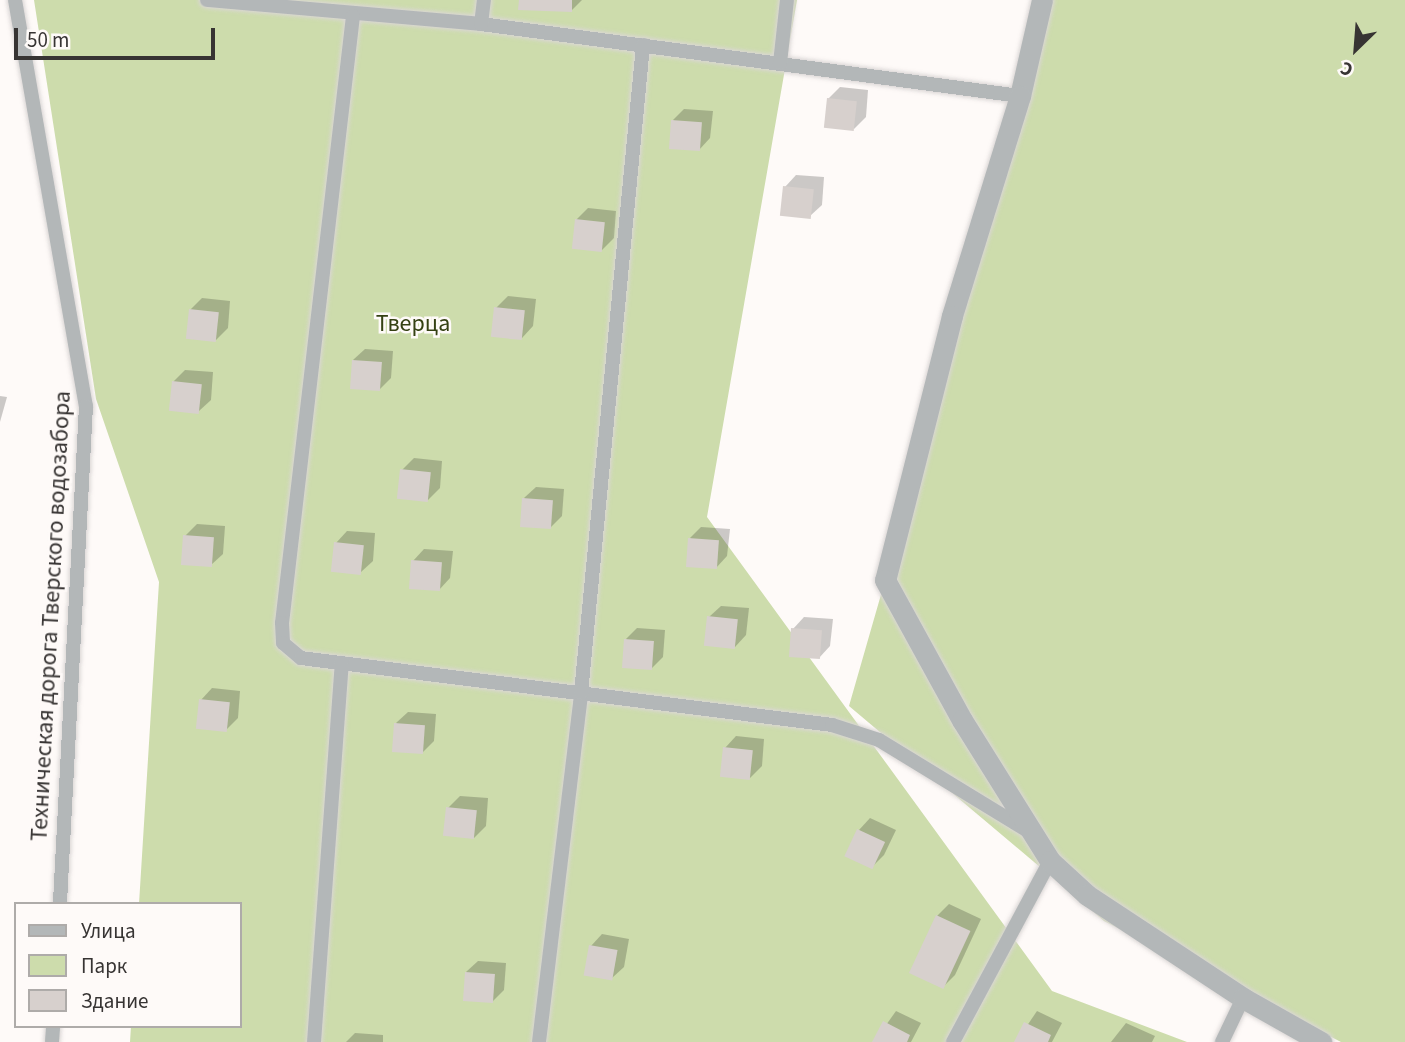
<!DOCTYPE html>
<html>
<head>
<meta charset="utf-8">
<style>
  body { margin:0 }
  #map { position:relative; width:1405px; height:1042px; overflow:hidden; background:#fefaf8; font-family:"Source Sans 3",sans-serif }
  div>[style] { position:absolute }
  .green>* { inset:0; background:#cddcac }
  .shadow>* { inset:0; background:#0003 }
  .building>* { inset:0; background:#d7d0cd; transform-origin:0 0 }
  .roads { filter:drop-shadow(0 0 2px #dad6d5) drop-shadow(0 0 2px #dad6d5) }
  .service>* { height:14px; margin:-7px; padding:0 7px; transform-origin:7px; border-radius:7px; background:#b3b7b8 }
  .minor>* { height:21px; margin:-10.5px; padding:0 10.5px; transform-origin:10.5px; border-radius:10.5px; background:#b3b7b8 }
  span { translate:-50% -50%; white-space:nowrap; text-align:center; line-height:1.15; -webkit-text-stroke:5px #fefaf8; paint-order:stroke }
  .park-label { font-size:24px; color:#354113 }
  .street-label { font-size:24px; color:#373433 }
  .legend { position:absolute; left:14px; top:902px; width:228px; height:126px; box-sizing:border-box; background:#fefaf8; border:2px solid #aeaba9; margin:0; padding:9px 12px; list-style:none; font-size:21px; color:#373433 }
  .legend li { display:flex; align-items:center; gap:14px; height:35px }
  .legend b { width:35px; border:2px solid #aeaba9 }
  .north { position:absolute; left:1321px; top:14px; width:70px; height:70px; -webkit-text-stroke:5px #fefaf8; paint-order:stroke; rotate:205deg; font-size:19px; font-weight:700; line-height:28px; text-align:center; color:#373433 }
  .north::after { content:''; display:block; margin:auto; width:24px; height:32px; background:#373433; clip-path:polygon(50% 0,100% 100%,50% 72%,0 100%) }
  .scale { position:absolute; left:14px; top:28px; width:201px; height:32px; box-sizing:border-box; border:4px solid #373433; border-top:0; padding-left:9px; font-size:21px; line-height:24px; white-space:nowrap; color:#373433; -webkit-text-stroke:5px #fefaf8; paint-order:stroke }
</style>
</head>
<body>
<div id="map">
  <div class="green">
    <i style="clip-path:polygon(34px 0,797px 0,707px 517px,1052px 991px,1187px 1042px,130px 1042px,131px 1026px,240px 1026px,240px 904px,139px 904px,159px 582px,96px 399px)"></i>
    <i style="clip-path:polygon(1040px 0,1405px 0,1405px 1042px,1341px 1042px,1104px 921px,849px 706px,980px 250px)"></i>
  </div>
  <div class="shadow">
    <i style="clip-path:polygon(521px 0,582px 0,571px 11px)"></i>
    <i style="clip-path:polygon(840px 87px,868px 90px,866px 117px,854px 129px,828px 99px)"></i>
    <i style="clip-path:polygon(684px 109px,713px 111px,710px 138px,699px 150px,673px 120px)"></i>
    <i style="clip-path:polygon(796px 175px,824px 177px,822px 205px,810px 216px,785px 187px)"></i>
    <i style="clip-path:polygon(588px 208px,616px 211px,614px 238px,602px 250px,576px 220px)"></i>
    <i style="clip-path:polygon(508px 296px,536px 299px,533px 326px,522px 338px,496px 308px)"></i>
    <i style="clip-path:polygon(202px 298px,230px 301px,228px 328px,216px 340px,190px 310px)"></i>
    <i style="clip-path:polygon(365px 349px,393px 351px,391px 378px,379px 390px,353px 360px)"></i>
    <i style="clip-path:polygon(185px 370px,213px 372px,211px 400px,199px 411px,173px 382px)"></i>
    <i style="clip-path:polygon(0 396px,7px 397px,0 422px)"></i>
    <i style="clip-path:polygon(414px 458px,442px 461px,440px 488px,428px 500px,402px 470px)"></i>
    <i style="clip-path:polygon(536px 487px,564px 489px,562px 516px,550px 528px,524px 498px)"></i>
    <i style="clip-path:polygon(197px 524px,225px 526px,223px 554px,211px 565px,185px 536px)"></i>
    <i style="clip-path:polygon(701px 527px,730px 529px,727px 556px,716px 568px,690px 538px)"></i>
    <i style="clip-path:polygon(347px 531px,375px 533px,373px 561px,361px 572px,336px 543px)"></i>
    <i style="clip-path:polygon(424px 549px,453px 551px,450px 578px,439px 590px,413px 561px)"></i>
    <i style="clip-path:polygon(721px 606px,749px 608px,746px 635px,735px 647px,709px 617px)"></i>
    <i style="clip-path:polygon(804px 617px,833px 619px,830px 646px,819px 658px,793px 629px)"></i>
    <i style="clip-path:polygon(637px 628px,665px 630px,663px 657px,651px 669px,626px 639px)"></i>
    <i style="clip-path:polygon(212px 688px,240px 691px,238px 718px,226px 730px,201px 700px)"></i>
    <i style="clip-path:polygon(408px 712px,436px 714px,434px 741px,422px 753px,396px 723px)"></i>
    <i style="clip-path:polygon(736px 736px,764px 739px,762px 766px,750px 778px,725px 748px)"></i>
    <i style="clip-path:polygon(460px 796px,488px 798px,486px 826px,474px 838px,448px 808px)"></i>
    <i style="clip-path:polygon(870px 818px,896px 830px,884px 855px,872px 867px,859px 830px)"></i>
    <i style="clip-path:polygon(949px 904px,981px 919px,955px 975px,943px 987px,937px 916px)"></i>
    <i style="clip-path:polygon(602px 934px,629px 939px,624px 967px,612px 978px,591px 946px)"></i>
    <i style="clip-path:polygon(478px 961px,506px 963px,504px 990px,492px 1002px,466px 972px)"></i>
    <i style="clip-path:polygon(896px 1011px,921px 1023px,911px 1042px,874px 1042px)"></i>
    <i style="clip-path:polygon(1037px 1011px,1062px 1023px,1052px 1042px,1016px 1042px)"></i>
    <i style="clip-path:polygon(1126px 1023px,1155px 1036px,1152px 1042px,1111px 1042px)"></i>
    <i style="clip-path:polygon(355px 1033px,383px 1035px,383px 1042px,346px 1042px)"></i>
  </div>
  <div class="building">
    <i style="clip-path:polygon(519px 0,572px 0,572px 12px,518px 10px)"></i>
    <i style="left:827px;top:98px;width:30px;height:30px;rotate:6deg"></i>
    <i style="left:671px;top:120px;width:31px;height:29px;rotate:4deg"></i>
    <i style="left:783px;top:186px;width:31px;height:30px;rotate:6deg"></i>
    <i style="left:575px;top:219px;width:30px;height:30px;rotate:6deg"></i>
    <i style="left:494px;top:307px;width:31px;height:30px;rotate:6deg"></i>
    <i style="left:189px;top:309px;width:30px;height:30px;rotate:6deg"></i>
    <i style="left:352px;top:360px;width:30px;height:29px;rotate:4deg"></i>
    <i style="left:172px;top:381px;width:30px;height:30px;rotate:6deg"></i>
    <i style="left:400px;top:469px;width:31px;height:30px;rotate:6deg"></i>
    <i style="left:522px;top:498px;width:31px;height:29px;rotate:4deg"></i>
    <i style="left:183px;top:535px;width:31px;height:30px;rotate:4deg"></i>
    <i style="left:688px;top:538px;width:31px;height:29px;rotate:4deg"></i>
    <i style="left:334px;top:542px;width:30px;height:30px;rotate:6deg"></i>
    <i style="left:411px;top:560px;width:31px;height:29px;rotate:4deg"></i>
    <i style="left:707px;top:616px;width:31px;height:30px;rotate:6deg"></i>
    <i style="left:791px;top:628px;width:31px;height:29px;rotate:4deg"></i>
    <i style="left:624px;top:639px;width:30px;height:29px;rotate:4deg"></i>
    <i style="left:199px;top:699px;width:31px;height:30px;rotate:6deg"></i>
    <i style="left:394px;top:723px;width:31px;height:29px;rotate:4deg"></i>
    <i style="left:723px;top:747px;width:30px;height:30px;rotate:6deg"></i>
    <i style="left:446px;top:807px;width:31px;height:29px;rotate:6deg"></i>
    <i style="left:857px;top:829px;width:31px;height:30px;rotate:25deg"></i>
    <i style="left:936px;top:915px;width:38px;height:64px;rotate:25deg"></i>
    <i style="left:589px;top:945px;width:29px;height:31px;rotate:10deg"></i>
    <i style="left:465px;top:972px;width:30px;height:29px;rotate:4deg"></i>
    <i style="clip-path:polygon(883px 1021px,910px 1035px,907px 1042px,872px 1042px)"></i>
    <i style="clip-path:polygon(1024px 1022px,1051px 1035px,1048px 1042px,1014px 1042px)"></i>
  </div>
  <div class="roads">
    <div class="service">
      <i style="left:15px;top:0;width:412px;rotate:80.1deg"></i>
      <i style="left:86px;top:406px;width:499px;rotate:93deg"></i>
      <i style="left:207px;top:0;width:275px;rotate:5deg"></i>
      <i style="left:481px;top:24px;width:544px;rotate:7.61deg"></i>
      <i style="left:353px;top:16px;width:611px;rotate:96.67deg"></i>
      <i style="left:282px;top:623px;width:20px;rotate:87deg"></i>
      <i style="left:283px;top:643px;width:23px;rotate:40deg"></i>
      <i style="left:301px;top:658px;width:535px;rotate:7.19deg"></i>
      <i style="left:832px;top:725px;width:49px;rotate:17.7deg"></i>
      <i style="left:879px;top:740px;width:177px;rotate:31.4deg"></i>
      <i style="left:481px;top:24px;width:24px;rotate:-83deg"></i>
      <i style="left:780px;top:63px;width:63px;rotate:-83.7deg"></i>
      <i style="left:52px;top:1042px;width:16px;rotate:-86deg"></i>
      <i style="left:314px;top:1042px;width:380px;rotate:-85.8deg"></i>
      <i style="left:539px;top:1042px;width:352px;rotate:-83.1deg"></i>
      <i style="left:581px;top:693px;width:651px;rotate:-84.53deg"></i>
      <i style="left:953px;top:1042px;width:205px;rotate:-61.8deg"></i>
      <i style="left:1222px;top:1042px;width:49px;rotate:-64.5deg"></i>
    </div>
    <div class="minor">
      <i style="left:1042px;top:0;width:98px;rotate:102.9deg"></i>
      <i style="left:1020px;top:96px;width:230px;rotate:107.2deg"></i>
      <i style="left:952px;top:316px;width:272px;rotate:104.2deg"></i>
      <i style="left:885px;top:580px;width:160px;rotate:61.2deg"></i>
      <i style="left:962px;top:720px;width:166px;rotate:58deg"></i>
      <i style="left:1050px;top:861px;width:50px;rotate:42.6deg"></i>
      <i style="left:1087px;top:895px;width:187px;rotate:33.4deg"></i>
      <i style="left:1243px;top:998px;width:90px;rotate:29.4deg"></i>
    </div>
  </div>
  <div class="park-label">
    <span style="left:413px;top:324px">Тверца</span>
  </div>
  <div class="street-label">
    <span style="left:51px;top:616px;rotate:-87deg">Техническая дорога Тверского водозабора</span>
  </div>
  <ul class="legend">
  <li><b style="height:9px;background:#b3b7b8"></b>Улица</li>
  <li><b style="height:19px;background:#cddcac"></b>Парк</li>
  <li><b style="height:19px;background:#d7d0cd"></b>Здание</li>
  </ul>
  <div class="north">С</div>
  <div class="scale">50 m</div>
</div>
</body>
</html>
